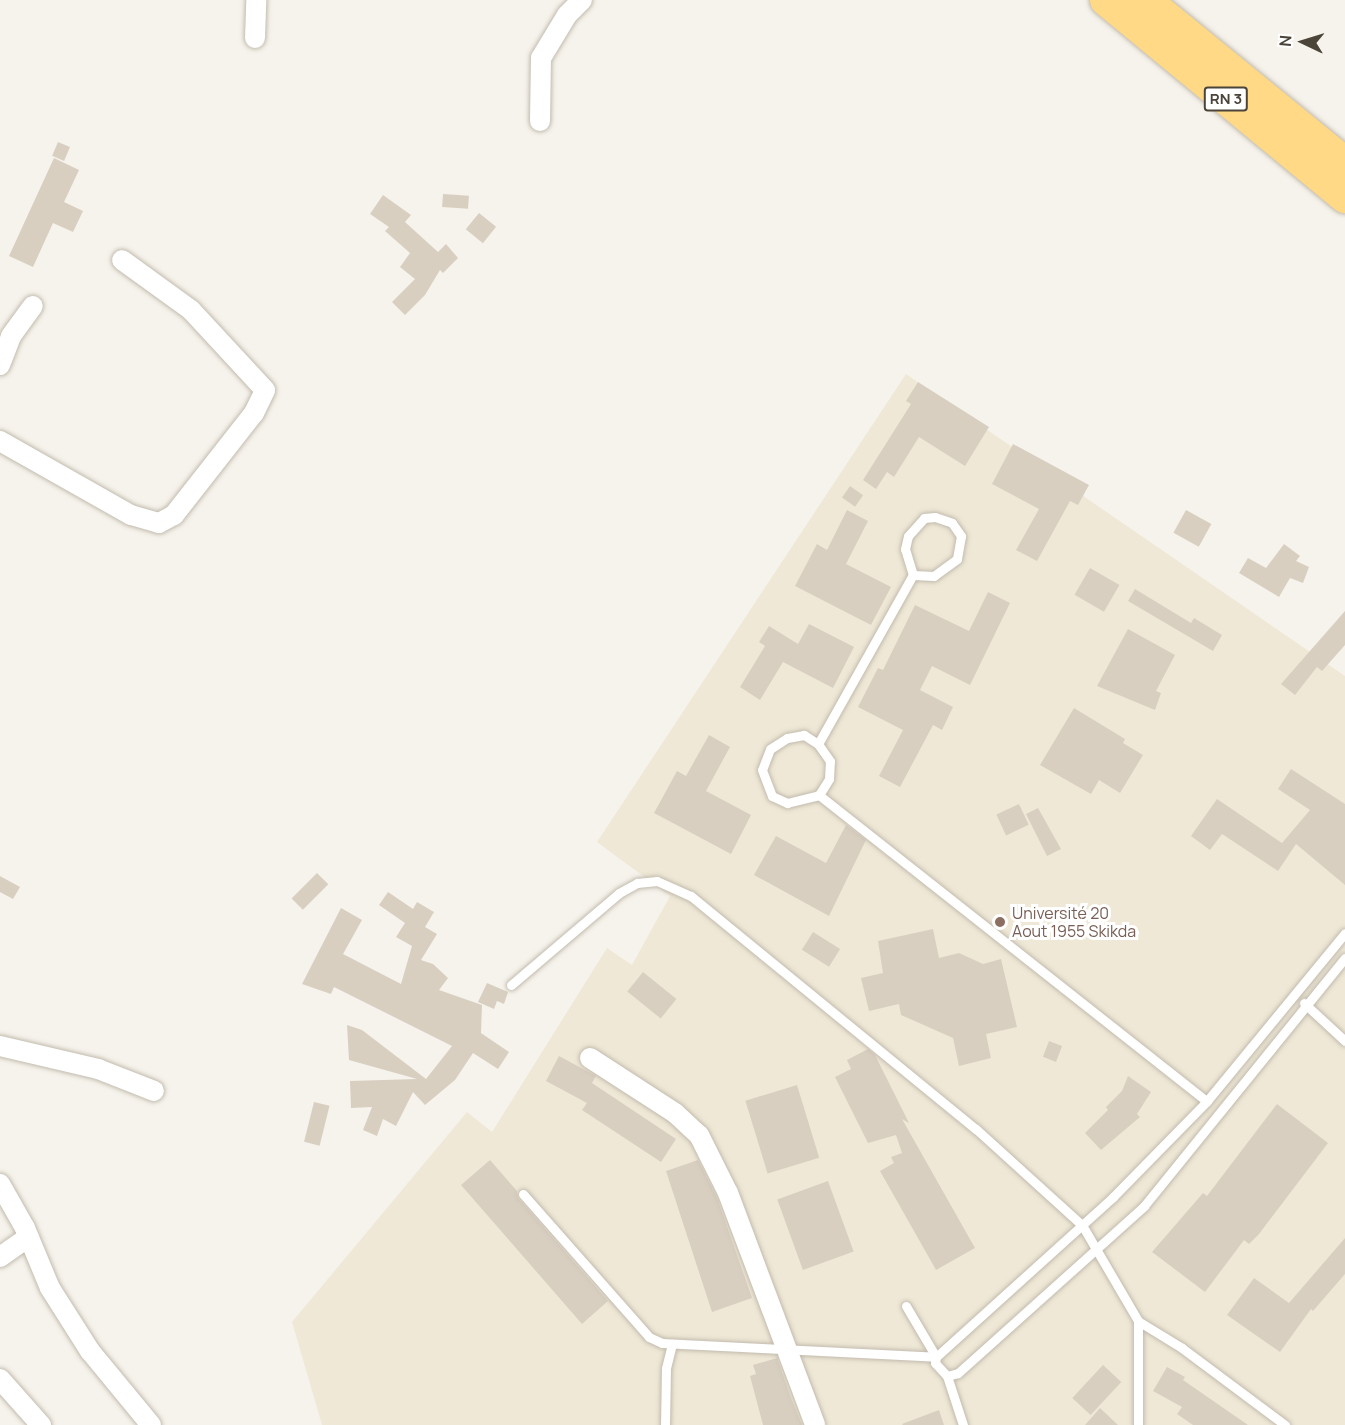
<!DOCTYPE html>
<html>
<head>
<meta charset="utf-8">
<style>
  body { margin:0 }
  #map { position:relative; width:1345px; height:1425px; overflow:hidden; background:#f6f3ec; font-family:Manrope,sans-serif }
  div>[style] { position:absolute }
  .education>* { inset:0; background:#efe8d6 }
  .building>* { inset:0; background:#d8cfc1; transform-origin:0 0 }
  .roads { filter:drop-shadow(0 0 2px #c2bbae) drop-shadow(0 0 2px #c2bbae) }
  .service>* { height:9px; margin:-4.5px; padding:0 4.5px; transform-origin:4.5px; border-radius:4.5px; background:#fff }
  .minor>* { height:20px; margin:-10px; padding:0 10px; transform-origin:10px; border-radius:10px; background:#fff }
  .trunk>* { height:32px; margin:-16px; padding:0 16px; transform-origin:16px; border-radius:16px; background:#ffd985 }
  .dots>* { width:16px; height:16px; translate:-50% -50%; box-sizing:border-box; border:3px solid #fff; border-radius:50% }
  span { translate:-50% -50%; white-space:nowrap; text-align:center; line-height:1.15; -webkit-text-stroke:6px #fff; paint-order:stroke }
  .shield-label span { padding:2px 4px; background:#fff; border:2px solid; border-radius:4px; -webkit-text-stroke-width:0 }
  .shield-label { font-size:15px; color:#4b4439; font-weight:700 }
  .education-label { font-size:16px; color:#785e54 }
  .left { translate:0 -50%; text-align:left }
  .north { position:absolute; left:1273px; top:12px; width:60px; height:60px; -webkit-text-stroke:4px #fff; paint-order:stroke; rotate:274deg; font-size:16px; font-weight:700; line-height:24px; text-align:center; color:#4b4439 }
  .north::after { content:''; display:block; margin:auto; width:21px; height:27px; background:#4b4439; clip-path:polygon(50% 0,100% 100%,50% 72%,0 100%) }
</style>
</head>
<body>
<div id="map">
  <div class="education">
    <i style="clip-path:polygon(906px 374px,1345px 676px,1345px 1425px,322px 1425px,292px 1322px,467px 1112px,492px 1132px,607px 948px,632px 965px,670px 896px,597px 842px)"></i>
  </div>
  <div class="building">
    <i style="left:58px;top:142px;width:13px;height:15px;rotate:23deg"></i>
    <i style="clip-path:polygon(54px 158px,79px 170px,64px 202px,83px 211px,73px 232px,53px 223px,33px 267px,9px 256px)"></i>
    <i style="left:443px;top:194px;width:26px;height:13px;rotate:4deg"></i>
    <i style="clip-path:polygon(383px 195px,411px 215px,405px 222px,438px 252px,446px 244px,458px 258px,443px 273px,440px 270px,425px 295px,405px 315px,392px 302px,415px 279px,400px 267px,410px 253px,385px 231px,389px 227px,370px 214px)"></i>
    <i style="left:479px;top:213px;width:22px;height:21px;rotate:39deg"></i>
    <i style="clip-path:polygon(918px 382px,989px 427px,965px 466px,919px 437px,894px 477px,887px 472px,876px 489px,863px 480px,911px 404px,906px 401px)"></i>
    <i style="clip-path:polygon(1013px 444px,1089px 485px,1078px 505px,1070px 501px,1037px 561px,1016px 550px,1039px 509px,992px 484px)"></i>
    <i style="left:850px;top:486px;width:16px;height:14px;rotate:35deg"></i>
    <i style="clip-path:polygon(847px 510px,868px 521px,846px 564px,891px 587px,871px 625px,795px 586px,817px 544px,827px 550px)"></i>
    <i style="left:1186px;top:510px;width:29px;height:26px;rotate:29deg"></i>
    <i style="clip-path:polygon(1284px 544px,1300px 556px,1296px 561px,1309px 567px,1303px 583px,1290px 578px,1279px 597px,1239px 573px,1248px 558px,1266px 568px)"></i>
    <i style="left:1090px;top:568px;width:34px;height:31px;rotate:30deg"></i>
    <i style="clip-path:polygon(1135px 589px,1191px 623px,1194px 618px,1222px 635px,1213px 651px,1128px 601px)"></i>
    <i style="clip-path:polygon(988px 592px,1010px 603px,970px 685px,932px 666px,920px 690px,953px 707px,942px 730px,933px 725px,900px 787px,879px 776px,903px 730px,858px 707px,878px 668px,883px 670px,915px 605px,969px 631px)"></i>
    <i style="clip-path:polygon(1345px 611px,1345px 645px,1322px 671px,1317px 667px,1295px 695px,1281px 684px)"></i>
    <i style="clip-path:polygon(809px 624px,854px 647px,833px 688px,783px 662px,760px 700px,740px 687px,765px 646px,759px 642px,769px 626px,798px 644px)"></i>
    <i style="clip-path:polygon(1128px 629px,1175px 655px,1156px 691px,1161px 693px,1155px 710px,1097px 686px)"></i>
    <i style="clip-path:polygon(1074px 708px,1125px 739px,1123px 743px,1143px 755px,1120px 793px,1099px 780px,1091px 794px,1040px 765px)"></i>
    <i style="clip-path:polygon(709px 735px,730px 747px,706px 791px,751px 815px,731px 854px,654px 813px,677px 771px,686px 776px)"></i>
    <i style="clip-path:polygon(1291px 769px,1345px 804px,1345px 885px,1296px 844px,1278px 871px,1222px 834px,1210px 850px,1191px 836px,1217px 799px,1282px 843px,1310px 810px,1278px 789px)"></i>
    <i style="left:1019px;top:804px;width:23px;height:25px;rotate:65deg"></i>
    <i style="clip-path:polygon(1038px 808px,1061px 849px,1047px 856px,1026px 814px)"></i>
    <i style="clip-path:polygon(846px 825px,866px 840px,829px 916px,754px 875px,776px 836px,826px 863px)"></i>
    <i style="left:317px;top:873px;width:16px;height:36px;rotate:45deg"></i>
    <i style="clip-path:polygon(0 876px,20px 887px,13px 899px,0 892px)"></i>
    <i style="clip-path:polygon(388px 892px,413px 909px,417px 902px,434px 912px,425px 927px,437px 934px,421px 960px,433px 964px,448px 978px,439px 990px,482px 1005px,481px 1033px,509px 1052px,498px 1069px,473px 1053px,455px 1080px,425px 1105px,413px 1092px,396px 1126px,383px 1119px,377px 1136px,363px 1130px,372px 1107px,351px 1108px,350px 1081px,417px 1079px,349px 1060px,347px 1025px,362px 1030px,426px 1079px,452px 1046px,334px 987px,331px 994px,302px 984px,341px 908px,362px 920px,343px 954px,401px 984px,412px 946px,396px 937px,405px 923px,379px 905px)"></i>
    <i style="clip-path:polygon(933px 929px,939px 958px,959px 953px,983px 964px,1001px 959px,1017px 1027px,986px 1034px,991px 1058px,959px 1066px,953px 1038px,901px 1015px,899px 1004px,869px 1011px,861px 978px,883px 973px,878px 941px)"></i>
    <i style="left:813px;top:932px;width:32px;height:21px;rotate:32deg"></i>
    <i style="left:643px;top:972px;width:43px;height:25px;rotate:39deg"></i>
    <i style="clip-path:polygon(487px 983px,508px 992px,504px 1004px,497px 1001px,494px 1009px,478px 1002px)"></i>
    <i style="left:1049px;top:1041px;width:14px;height:17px;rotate:21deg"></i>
    <i style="clip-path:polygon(868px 1049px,875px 1055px,909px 1123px,902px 1119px,975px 1248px,936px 1270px,880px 1171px,894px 1163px,891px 1157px,902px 1153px,896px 1135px,868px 1143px,835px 1077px,851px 1069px,847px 1060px)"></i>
    <i style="clip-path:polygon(559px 1056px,596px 1076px,592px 1083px,676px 1139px,661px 1162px,582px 1110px,587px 1103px,546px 1081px)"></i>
    <i style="clip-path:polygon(1128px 1076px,1151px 1092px,1137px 1114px,1140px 1117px,1101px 1150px,1085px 1133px,1108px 1110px,1106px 1107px,1122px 1091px)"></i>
    <i style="left:797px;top:1085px;width:76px;height:54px;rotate:73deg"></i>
    <i style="left:314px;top:1102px;width:16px;height:41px;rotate:14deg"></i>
    <i style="clip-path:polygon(1277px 1104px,1328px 1143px,1259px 1234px,1249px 1244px,1244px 1240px,1205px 1292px,1152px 1252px,1203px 1193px,1207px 1196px)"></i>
    <i style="clip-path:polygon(490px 1160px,517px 1191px,518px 1198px,608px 1301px,582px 1324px,461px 1185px)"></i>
    <i style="clip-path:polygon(698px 1160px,717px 1198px,752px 1298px,712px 1312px,666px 1171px)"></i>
    <i style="left:828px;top:1181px;width:75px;height:54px;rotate:70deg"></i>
    <i style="clip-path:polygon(1345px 1238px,1345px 1274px,1313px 1311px,1311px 1309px,1280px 1352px,1227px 1315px,1254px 1278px,1289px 1303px)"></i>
    <i style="clip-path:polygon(777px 1358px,791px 1398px,802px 1425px,763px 1425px,750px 1376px,756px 1374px,753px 1365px)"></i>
    <i style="left:1103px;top:1365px;width:25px;height:45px;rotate:43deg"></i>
    <i style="clip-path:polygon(1167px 1367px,1185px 1377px,1183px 1380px,1248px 1425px,1193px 1425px,1177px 1414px,1182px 1407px,1153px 1391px)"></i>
    <i style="clip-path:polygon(1100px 1408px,1118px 1425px,1085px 1425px)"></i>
    <i style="clip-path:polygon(939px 1410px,944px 1425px,903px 1425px,902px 1424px)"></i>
  </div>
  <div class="roads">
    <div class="service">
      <i style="left:818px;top:744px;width:194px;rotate:-60.7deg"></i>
      <i style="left:913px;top:575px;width:27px;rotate:-107deg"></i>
      <i style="left:905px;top:549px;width:13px;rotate:-77deg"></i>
      <i style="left:908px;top:536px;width:24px;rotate:-48deg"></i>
      <i style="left:924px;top:518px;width:11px;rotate:-5deg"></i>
      <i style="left:935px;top:517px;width:18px;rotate:19deg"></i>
      <i style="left:952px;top:523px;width:16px;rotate:55deg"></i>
      <i style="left:961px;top:536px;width:23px;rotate:100deg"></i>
      <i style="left:957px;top:559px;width:29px;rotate:144deg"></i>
      <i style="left:934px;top:576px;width:21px;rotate:-177deg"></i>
      <i style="left:819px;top:795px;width:19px;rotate:-58deg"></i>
      <i style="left:829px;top:779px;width:18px;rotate:-87deg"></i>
      <i style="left:830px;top:761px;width:21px;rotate:-125deg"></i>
      <i style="left:818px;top:744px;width:17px;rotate:-147deg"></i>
      <i style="left:804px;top:735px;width:17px;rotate:170deg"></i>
      <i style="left:787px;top:738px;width:20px;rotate:147deg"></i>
      <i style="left:770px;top:749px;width:22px;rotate:111deg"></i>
      <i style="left:762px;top:770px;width:28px;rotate:69deg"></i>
      <i style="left:772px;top:796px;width:17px;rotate:25deg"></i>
      <i style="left:787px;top:803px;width:33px;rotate:-14deg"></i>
      <i style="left:819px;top:795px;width:494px;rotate:38.3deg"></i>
      <i style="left:511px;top:985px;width:142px;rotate:-40.4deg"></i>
      <i style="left:619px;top:893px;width:21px;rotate:-29deg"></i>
      <i style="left:637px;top:883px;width:20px;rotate:-6deg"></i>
      <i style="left:657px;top:881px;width:37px;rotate:24deg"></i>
      <i style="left:691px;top:896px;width:368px;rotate:39.3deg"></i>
      <i style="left:976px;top:1129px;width:143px;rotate:42.2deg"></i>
      <i style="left:1082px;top:1225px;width:111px;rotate:59.7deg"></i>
      <i style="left:1138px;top:1321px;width:104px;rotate:90deg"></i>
      <i style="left:1304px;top:1003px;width:56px;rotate:42.8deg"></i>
      <i style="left:523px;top:1194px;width:191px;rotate:48.6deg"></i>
      <i style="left:649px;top:1337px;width:14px;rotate:25deg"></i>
      <i style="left:662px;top:1343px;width:274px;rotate:2.9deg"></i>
      <i style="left:906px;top:1306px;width:59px;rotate:59.5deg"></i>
      <i style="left:936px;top:1357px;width:6px;rotate:99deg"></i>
      <i style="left:935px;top:1363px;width:18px;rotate:47deg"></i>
      <i style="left:947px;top:1376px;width:52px;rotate:71.9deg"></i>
      <i style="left:1138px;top:1321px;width:52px;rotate:31.5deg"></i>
      <i style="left:1182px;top:1348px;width:129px;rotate:36.8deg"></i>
      <i style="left:936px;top:1357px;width:239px;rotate:-42.1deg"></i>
      <i style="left:1113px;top:1197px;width:134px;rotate:-45.6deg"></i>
      <i style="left:1207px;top:1101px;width:217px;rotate:-50.6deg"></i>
      <i style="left:947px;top:1376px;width:11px;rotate:-15deg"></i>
      <i style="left:958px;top:1373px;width:250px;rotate:-41.9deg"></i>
      <i style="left:1144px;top:1206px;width:319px;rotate:-51deg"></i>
      <i style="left:665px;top:1425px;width:57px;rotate:-89deg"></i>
      <i style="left:666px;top:1368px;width:25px;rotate:-76deg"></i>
    </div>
    <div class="minor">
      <i style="left:255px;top:38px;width:38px;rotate:-88deg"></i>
      <i style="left:540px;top:121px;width:63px;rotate:-89.1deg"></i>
      <i style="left:541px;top:58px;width:50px;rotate:-58.8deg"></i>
      <i style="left:567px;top:15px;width:21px;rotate:-45deg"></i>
      <i style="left:0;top:365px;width:31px;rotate:-69deg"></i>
      <i style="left:11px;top:336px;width:37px;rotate:-54deg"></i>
      <i style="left:0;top:441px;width:150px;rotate:29.5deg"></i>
      <i style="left:131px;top:515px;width:29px;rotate:16deg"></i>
      <i style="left:159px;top:523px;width:17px;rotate:-28deg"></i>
      <i style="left:174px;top:515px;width:130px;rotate:-51.9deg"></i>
      <i style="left:254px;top:413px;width:25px;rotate:-64deg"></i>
      <i style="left:265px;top:390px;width:109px;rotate:-132.8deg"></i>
      <i style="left:191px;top:310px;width:85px;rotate:-144.1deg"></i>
      <i style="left:0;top:1046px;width:101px;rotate:13.2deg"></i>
      <i style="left:98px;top:1069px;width:60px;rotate:21.4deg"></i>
      <i style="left:590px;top:1058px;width:101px;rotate:32.9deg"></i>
      <i style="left:675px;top:1113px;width:33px;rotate:43deg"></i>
      <i style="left:699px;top:1135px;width:65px;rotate:63.4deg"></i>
      <i style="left:728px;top:1193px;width:248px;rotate:69.4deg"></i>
      <i style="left:0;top:1184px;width:51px;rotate:60.4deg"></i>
      <i style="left:25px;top:1228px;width:65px;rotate:67.4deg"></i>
      <i style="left:50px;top:1288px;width:75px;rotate:57.6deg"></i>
      <i style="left:90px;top:1351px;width:96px;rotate:50.5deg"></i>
      <i style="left:0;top:1257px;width:35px;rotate:-35deg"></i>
      <i style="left:0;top:1379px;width:62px;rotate:48.3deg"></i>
    </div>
    <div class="trunk">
      <i style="left:1106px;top:0;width:310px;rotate:39.5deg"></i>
      <i style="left:1145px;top:0;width:258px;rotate:39.2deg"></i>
    </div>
  </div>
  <div class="dots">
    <i style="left:1000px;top:922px;background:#8d6e63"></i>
  </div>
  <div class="shield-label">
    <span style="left:1226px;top:99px">RN 3</span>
  </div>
  <div class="education-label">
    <span class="left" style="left:1012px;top:922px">Université 20<br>Aout 1955 Skikda</span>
  </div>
  <div class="north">N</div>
</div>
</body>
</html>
